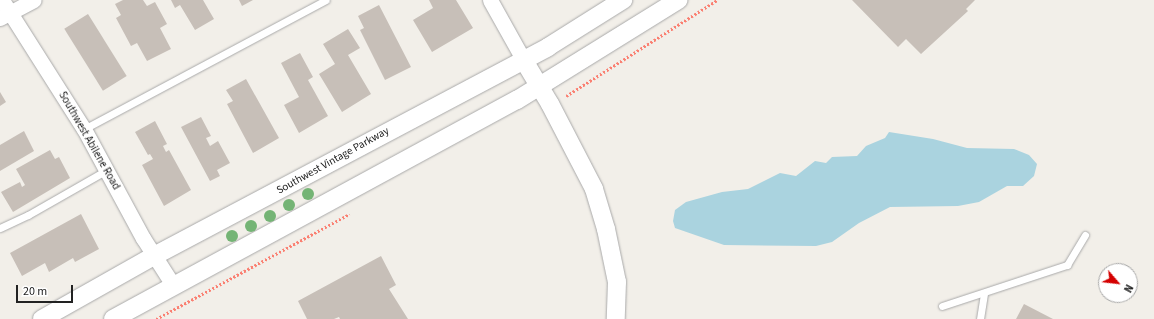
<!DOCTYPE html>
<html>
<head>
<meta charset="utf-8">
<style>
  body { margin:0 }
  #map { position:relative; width:1154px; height:319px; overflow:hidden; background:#f2efe9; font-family:"Source Sans 3",sans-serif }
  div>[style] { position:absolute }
  .water>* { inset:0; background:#aad3df }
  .building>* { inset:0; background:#c7bfb8; transform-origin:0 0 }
  .path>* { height:2.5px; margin-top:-1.25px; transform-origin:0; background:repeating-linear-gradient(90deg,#fa8072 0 2px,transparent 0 4px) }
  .roads { filter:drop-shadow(0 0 1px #a9a9a9) drop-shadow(0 0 1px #a9a9a9) }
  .service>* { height:7px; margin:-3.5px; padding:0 3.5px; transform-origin:3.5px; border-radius:3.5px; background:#fff }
  .minor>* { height:15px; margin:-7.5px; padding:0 7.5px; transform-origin:7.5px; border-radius:7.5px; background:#fff }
  .tertiary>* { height:18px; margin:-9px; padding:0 9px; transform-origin:9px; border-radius:9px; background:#fff }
  .trees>* { width:12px; height:12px; margin:-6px; border-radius:50%; background:#74b475 }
  span { translate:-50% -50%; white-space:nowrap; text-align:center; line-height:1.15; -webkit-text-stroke:4px #fff; paint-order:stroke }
  .street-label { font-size:11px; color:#222 }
  .north { position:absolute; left:1098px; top:263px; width:40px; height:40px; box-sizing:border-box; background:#fff; border:1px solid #a7a7a7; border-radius:50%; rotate:118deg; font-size:11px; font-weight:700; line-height:16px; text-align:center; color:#222 }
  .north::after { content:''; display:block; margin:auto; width:14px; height:18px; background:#d40000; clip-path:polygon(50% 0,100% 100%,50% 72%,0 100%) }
  .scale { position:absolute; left:16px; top:285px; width:57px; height:18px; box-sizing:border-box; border:2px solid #222; border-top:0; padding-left:5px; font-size:12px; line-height:14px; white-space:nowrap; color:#222; -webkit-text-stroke:3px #fff; paint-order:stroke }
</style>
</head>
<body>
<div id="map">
  <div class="water">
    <i style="clip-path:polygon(889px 132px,933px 139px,967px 148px,1014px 149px,1029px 155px,1037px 164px,1034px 176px,1023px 186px,1007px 186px,979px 202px,958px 206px,890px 207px,859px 223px,832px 242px,816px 246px,724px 245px,675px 228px,673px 221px,675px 210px,686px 202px,722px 192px,748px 189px,780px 173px,796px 176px,815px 161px,826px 163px,832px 157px,857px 156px,866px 146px,885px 138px)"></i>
  </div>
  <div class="building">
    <i style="clip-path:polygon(123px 0,143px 0,147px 6px,155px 2px,167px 24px,160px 28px,171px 49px,147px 61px,137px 43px,131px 46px,116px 18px,121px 15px,115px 4px)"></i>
    <i style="clip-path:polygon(171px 0,203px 0,214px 19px,195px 30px,180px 5px,175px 8px)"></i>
    <i style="clip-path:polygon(239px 0,253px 0,242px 6px)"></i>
    <i style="clip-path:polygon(429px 0,456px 0,473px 28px,432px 52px,413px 20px,433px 8px)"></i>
    <i style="clip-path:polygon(852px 0,975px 0,966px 9px,968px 11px,921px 54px,906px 39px,898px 47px)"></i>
    <i style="clip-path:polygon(379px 5px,411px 67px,385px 80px,360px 30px,364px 28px,358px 16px)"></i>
    <i style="left:88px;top:14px;width:73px;height:28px;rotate:58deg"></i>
    <i style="clip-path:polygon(348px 29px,360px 48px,348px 55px,371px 94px,342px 112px,319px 74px,335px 64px,323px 44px)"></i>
    <i style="clip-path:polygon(300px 53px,313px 77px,308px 80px,328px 116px,299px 133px,284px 105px,299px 97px,281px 63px)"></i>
    <i style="clip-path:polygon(246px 79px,279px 138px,253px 153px,227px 104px,233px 101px,226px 90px)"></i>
    <i style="clip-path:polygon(0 92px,6px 102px,0 106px)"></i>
    <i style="clip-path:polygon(201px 117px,211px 136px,206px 138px,210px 146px,218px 141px,230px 163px,217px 170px,220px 176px,210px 181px,181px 127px)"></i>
    <i style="clip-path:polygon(155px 121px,167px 144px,163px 146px,166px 152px,169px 150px,191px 190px,164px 206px,142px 165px,153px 159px,150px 154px,148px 155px,135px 132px)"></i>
    <i style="clip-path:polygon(24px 131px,34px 151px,0 171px,0 145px)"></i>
    <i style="clip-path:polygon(50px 150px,55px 159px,59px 157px,70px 178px,13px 212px,1px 192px,20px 182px,22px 187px,25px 185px,16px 169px)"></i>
    <i style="clip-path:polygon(81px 214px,99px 249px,75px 262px,73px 258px,49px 272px,45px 263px,22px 276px,10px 253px)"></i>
    <i style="clip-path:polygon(381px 256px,396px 285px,389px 289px,408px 319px,340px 319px,339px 317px,334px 319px,307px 319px,298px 301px)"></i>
    <i style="clip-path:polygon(1024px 304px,1053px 319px,1016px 319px)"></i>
  </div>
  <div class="path">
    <i style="left:566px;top:96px;width:179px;rotate:-32.4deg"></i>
    <i style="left:156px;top:319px;width:220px;rotate:-28.5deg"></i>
  </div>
  <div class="roads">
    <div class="service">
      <i style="left:84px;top:129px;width:274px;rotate:-28.1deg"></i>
      <i style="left:0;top:228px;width:31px;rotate:-25deg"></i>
      <i style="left:28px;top:215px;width:91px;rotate:-29.7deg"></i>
      <i style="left:942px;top:306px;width:132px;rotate:-18.2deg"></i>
      <i style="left:1067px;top:265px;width:35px;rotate:-59deg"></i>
      <i style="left:980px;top:319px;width:26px;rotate:-81deg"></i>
    </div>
    <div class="minor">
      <i style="left:2px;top:0;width:153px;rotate:57.6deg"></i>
      <i style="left:84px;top:129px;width:124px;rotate:61.6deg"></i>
      <i style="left:143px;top:238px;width:56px;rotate:57.4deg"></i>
      <i style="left:490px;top:0;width:68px;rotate:60.8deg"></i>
      <i style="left:0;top:18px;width:38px;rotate:-28deg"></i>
    </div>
    <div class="tertiary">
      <i style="left:523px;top:59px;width:52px;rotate:59deg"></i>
      <i style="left:550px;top:104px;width:96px;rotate:62.6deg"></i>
      <i style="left:594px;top:189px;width:42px;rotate:73.3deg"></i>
      <i style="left:606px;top:229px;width:54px;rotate:78.3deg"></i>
      <i style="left:617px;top:282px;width:37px;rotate:92deg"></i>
      <i style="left:42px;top:319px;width:129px;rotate:-29.4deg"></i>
      <i style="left:154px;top:256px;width:446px;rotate:-27.9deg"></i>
      <i style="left:548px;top:47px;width:89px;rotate:-32.1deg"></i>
      <i style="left:113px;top:319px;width:460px;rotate:-28.5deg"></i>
      <i style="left:517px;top:100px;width:190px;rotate:-31.8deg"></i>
    </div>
  </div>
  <div class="trees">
    <i style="left:308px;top:194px"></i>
    <i style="left:289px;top:205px"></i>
    <i style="left:270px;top:216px"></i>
    <i style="left:251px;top:226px"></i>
    <i style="left:232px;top:236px"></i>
  </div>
  <div class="street-label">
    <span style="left:89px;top:141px;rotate:60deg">Southwest Abilene Road</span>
    <span style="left:333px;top:161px;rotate:-29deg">Southwest Vintage Parkway</span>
  </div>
  <div class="north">N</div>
  <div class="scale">20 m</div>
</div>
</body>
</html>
